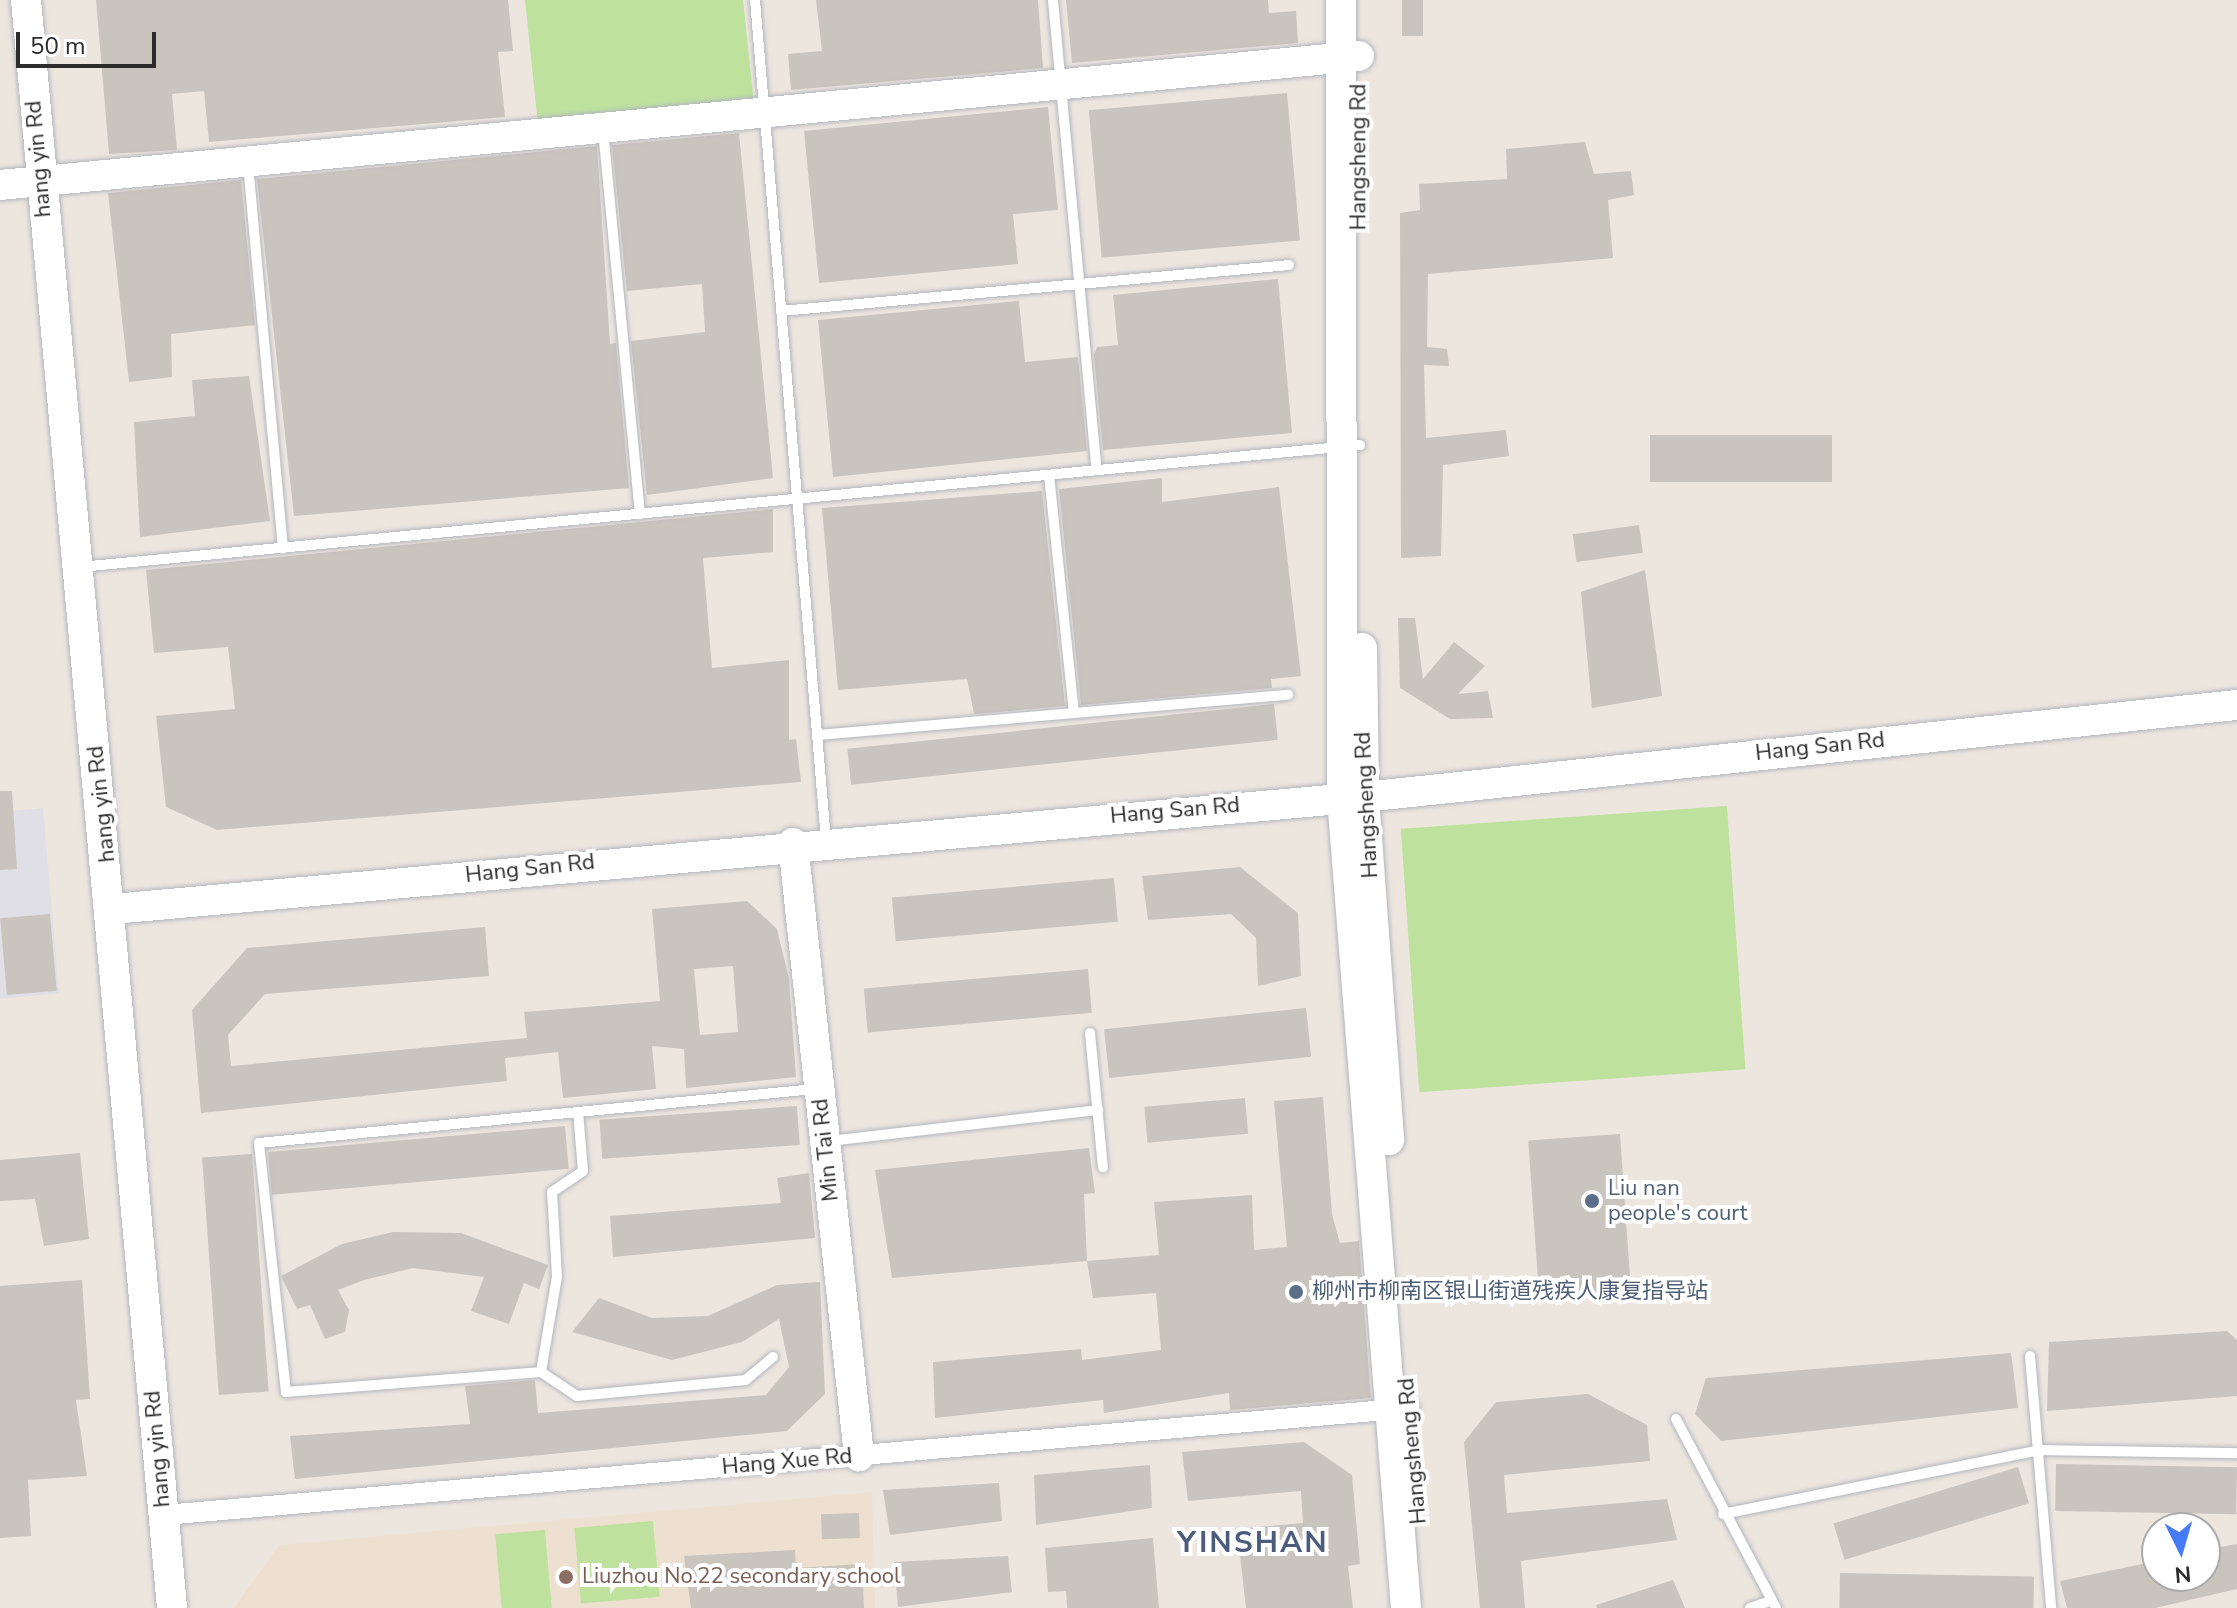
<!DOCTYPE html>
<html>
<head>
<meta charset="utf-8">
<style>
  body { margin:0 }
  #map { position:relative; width:2237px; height:1608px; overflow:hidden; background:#ede6df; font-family:"Nunito Sans","Noto Sans SC",sans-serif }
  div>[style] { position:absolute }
  .industrial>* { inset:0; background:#e0dfe6 }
  .education>* { inset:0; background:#eee0d0 }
  .green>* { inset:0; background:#bee29e; transform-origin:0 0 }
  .building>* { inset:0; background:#c9c4be; transform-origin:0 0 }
  .roads { filter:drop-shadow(0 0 2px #b2b6bf) drop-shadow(0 0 2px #b2b6bf) }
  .lane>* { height:10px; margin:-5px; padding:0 5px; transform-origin:5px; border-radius:5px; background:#fff }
  .street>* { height:20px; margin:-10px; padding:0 10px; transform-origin:10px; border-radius:10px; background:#fff }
  .secondary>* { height:30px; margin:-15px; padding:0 15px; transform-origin:15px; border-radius:15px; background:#fff }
  .dots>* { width:22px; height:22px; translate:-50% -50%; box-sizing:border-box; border:4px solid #fff; border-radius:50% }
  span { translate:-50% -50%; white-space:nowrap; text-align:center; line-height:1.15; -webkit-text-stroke:8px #fff; paint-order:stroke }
  .street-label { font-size:22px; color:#2c2c2c }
  .service-label { font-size:22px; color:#4e5e75 }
  .left { translate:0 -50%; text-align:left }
  .education-label { font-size:22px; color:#785e54 }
  .district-label { font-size:30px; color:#4d5c7c; font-weight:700; letter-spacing:2px }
  .north { position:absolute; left:2141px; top:1512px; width:80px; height:80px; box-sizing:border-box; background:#fff; border:2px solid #ababab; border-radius:50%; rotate:175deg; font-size:22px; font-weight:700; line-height:32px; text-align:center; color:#2c2c2c }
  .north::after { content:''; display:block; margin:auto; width:28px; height:36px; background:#457cf5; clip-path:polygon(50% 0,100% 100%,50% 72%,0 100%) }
  .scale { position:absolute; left:16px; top:32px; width:140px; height:36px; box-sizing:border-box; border:4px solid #2c2c2c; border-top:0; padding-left:10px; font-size:24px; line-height:28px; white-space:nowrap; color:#2c2c2c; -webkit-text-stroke:6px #fff; paint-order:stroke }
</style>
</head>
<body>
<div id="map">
  <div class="industrial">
    <i style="clip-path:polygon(43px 808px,59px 993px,0 999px,0 812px)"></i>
  </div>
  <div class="education">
    <i style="clip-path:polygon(872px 1492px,875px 1608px,234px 1608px,279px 1545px)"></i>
  </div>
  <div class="green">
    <i style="clip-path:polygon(525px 0,743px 0,754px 104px,538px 125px)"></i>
    <i style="left:1727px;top:806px;width:264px;height:327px;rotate:86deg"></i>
    <i style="left:653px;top:1521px;width:76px;height:79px;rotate:85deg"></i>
    <i style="left:545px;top:1530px;width:78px;height:50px;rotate:85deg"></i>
  </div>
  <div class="building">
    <i style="clip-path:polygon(96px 0,508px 0,513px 51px,498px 52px,505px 117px,209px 142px,204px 91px,172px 94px,177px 150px,109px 154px)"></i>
    <i style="clip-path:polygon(816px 0,1038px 0,1043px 68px,791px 90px,788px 54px,822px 51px)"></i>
    <i style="clip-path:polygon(1066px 0,1268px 0,1269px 13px,1296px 11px,1298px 43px,1072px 63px)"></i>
    <i style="left:1402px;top:0;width:21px;height:36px"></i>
    <i style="left:1287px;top:93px;width:148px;height:199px;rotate:85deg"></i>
    <i style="clip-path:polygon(1048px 107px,1058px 210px,1013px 214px,1018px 264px,819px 283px,804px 131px)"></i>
    <i style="clip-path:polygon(739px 133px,773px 478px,647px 495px,631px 341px,705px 332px,702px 284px,627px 291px,612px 145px)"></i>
    <i style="clip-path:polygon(1585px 142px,1594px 174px,1631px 171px,1634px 195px,1608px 200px,1613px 258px,1428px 274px,1427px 347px,1447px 349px,1449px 366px,1424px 365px,1426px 438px,1506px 430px,1509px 456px,1443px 465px,1441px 556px,1401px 558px,1400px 213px,1420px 210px,1419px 184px,1507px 179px,1506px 149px)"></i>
    <i style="clip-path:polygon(597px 146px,610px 344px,616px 343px,629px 488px,294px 516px,257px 179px)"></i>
    <i style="clip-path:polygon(241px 180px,255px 325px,171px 334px,172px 377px,129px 382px,108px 193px)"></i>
    <i style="clip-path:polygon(1278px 279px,1292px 433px,1103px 450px,1094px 355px,1097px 347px,1118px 345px,1113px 295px)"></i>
    <i style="clip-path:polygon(1019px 301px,1025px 362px,1078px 357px,1087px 451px,833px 477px,818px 320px)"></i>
    <i style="clip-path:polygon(249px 376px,270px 521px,140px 537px,134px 422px,195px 416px,192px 380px)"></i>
    <i style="left:1832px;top:435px;width:47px;height:182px;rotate:90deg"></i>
    <i style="clip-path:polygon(1162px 478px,1162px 502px,1279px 487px,1301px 676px,1271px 679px,1272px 688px,1081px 705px,1059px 489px)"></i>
    <i style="clip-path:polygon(1042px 491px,1065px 706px,974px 714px,967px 679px,838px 690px,822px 508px)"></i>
    <i style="clip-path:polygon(773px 509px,773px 552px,703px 558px,712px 668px,789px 660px,789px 740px,796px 739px,801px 782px,217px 830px,166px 807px,156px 716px,235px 709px,228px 647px,154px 653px,146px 570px)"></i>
    <i style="left:1639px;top:525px;width:28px;height:67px;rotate:82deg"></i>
    <i style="clip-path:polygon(1645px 570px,1662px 696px,1592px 708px,1581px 592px)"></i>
    <i style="clip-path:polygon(1398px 618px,1415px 618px,1423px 679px,1454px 642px,1485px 666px,1458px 694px,1488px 691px,1493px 718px,1450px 719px,1400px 688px)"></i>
    <i style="left:1274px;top:704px;width:36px;height:429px;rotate:84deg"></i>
    <i style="clip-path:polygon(0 791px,12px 791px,17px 869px,0 870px)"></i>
    <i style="clip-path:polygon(1240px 867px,1298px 913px,1301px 976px,1258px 986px,1256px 938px,1231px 914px,1148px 920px,1142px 876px)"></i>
    <i style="left:1114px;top:878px;width:44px;height:223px;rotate:85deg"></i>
    <i style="clip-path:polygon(evenodd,747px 901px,777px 929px,789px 979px,796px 1077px,686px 1088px,684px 1049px,652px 1046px,656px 1089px,563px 1098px,558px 1052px,505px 1058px,507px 1081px,201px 1113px,192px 1010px,247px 948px,485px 927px,489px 976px,265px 994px,228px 1035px,231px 1066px,527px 1038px,524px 1012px,660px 1001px,652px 909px,747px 901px,733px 966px,738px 1032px,700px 1035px,694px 969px,733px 966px)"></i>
    <i style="left:50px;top:914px;width:77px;height:50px;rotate:85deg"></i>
    <i style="left:1088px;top:969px;width:44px;height:225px;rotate:85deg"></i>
    <i style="left:1306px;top:1008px;width:49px;height:203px;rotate:84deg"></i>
    <i style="clip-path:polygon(1323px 1097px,1332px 1214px,1340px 1243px,1359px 1241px,1371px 1398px,1230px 1410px,1229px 1393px,1104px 1413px,1103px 1400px,935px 1418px,933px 1362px,1081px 1349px,1082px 1360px,1161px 1350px,1156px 1293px,1093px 1298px,1087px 1261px,1159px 1255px,1154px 1202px,1252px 1195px,1254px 1250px,1287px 1247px,1274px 1101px)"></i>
    <i style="left:1245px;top:1098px;width:36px;height:101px;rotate:85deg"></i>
    <i style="left:797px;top:1106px;width:39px;height:198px;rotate:86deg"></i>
    <i style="left:565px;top:1126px;width:43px;height:298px;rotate:85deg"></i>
    <i style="left:1620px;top:1134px;width:157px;height:92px;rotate:86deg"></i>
    <i style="clip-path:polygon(1089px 1148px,1095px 1193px,1084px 1194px,1087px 1261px,892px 1278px,875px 1170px)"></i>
    <i style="clip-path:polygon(80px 1153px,89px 1239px,44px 1246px,35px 1199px,0 1201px,0 1160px)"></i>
    <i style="left:252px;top:1154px;width:238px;height:50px;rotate:86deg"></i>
    <i style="clip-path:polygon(809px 1173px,815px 1238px,613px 1257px,610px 1216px,781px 1203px,777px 1178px)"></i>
    <i style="clip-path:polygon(393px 1232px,461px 1233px,548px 1265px,539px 1289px,524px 1283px,509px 1324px,471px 1311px,484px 1277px,413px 1268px,364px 1280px,338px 1290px,349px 1310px,345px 1332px,325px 1339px,310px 1305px,297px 1309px,281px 1276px,342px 1244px)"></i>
    <i style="clip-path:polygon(82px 1280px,90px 1399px,76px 1400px,87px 1476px,28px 1480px,31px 1536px,0 1538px,0 1286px)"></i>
    <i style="clip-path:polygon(820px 1282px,825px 1394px,787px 1431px,295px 1479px,290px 1436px,470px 1424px,465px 1386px,535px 1380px,538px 1413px,766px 1395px,789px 1367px,779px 1319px,742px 1342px,672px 1360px,572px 1332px,599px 1298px,652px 1318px,708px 1316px,777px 1285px)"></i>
    <i style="clip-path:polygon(2227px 1331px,2237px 1340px,2237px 1396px,2047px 1411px,2049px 1342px)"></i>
    <i style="clip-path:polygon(2011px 1353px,2018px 1408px,1721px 1441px,1695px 1414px,1706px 1378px)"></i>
    <i style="clip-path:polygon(1588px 1394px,1647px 1425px,1650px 1461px,1504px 1475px,1507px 1513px,1667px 1499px,1677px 1540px,1521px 1561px,1525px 1608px,1480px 1608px,1464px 1442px,1496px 1402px)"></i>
    <i style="clip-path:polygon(1304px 1442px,1352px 1475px,1360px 1564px,1348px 1566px,1353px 1608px,1246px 1608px,1237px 1529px,1303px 1523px,1301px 1491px,1188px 1501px,1182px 1452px)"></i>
    <i style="left:2056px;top:1464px;width:181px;height:47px;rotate:1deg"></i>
    <i style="clip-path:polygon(1150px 1465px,1152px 1508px,1036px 1525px,1034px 1475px)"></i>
    <i style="left:2018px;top:1467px;width:38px;height:193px;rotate:73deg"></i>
    <i style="clip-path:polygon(999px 1483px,1002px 1521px,890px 1535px,883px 1490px)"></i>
    <i style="left:859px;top:1513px;width:25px;height:38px;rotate:88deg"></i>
    <i style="clip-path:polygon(1153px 1538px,1159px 1608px,1067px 1608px,1066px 1591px,1048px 1592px,1045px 1548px)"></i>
    <i style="clip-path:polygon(2237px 1544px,2237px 1589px,2155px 1608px,2067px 1608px,2060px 1581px,2157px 1561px,2157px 1576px,2205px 1576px,2205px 1550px)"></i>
    <i style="clip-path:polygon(795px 1550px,796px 1568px,862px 1564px,864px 1608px,691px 1608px,684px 1556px)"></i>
    <i style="clip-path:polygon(1008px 1556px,1012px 1592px,898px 1607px,894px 1562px)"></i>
    <i style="left:1840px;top:1573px;width:194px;height:35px;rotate:1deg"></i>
    <i style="clip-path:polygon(1673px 1580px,1685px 1608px,1597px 1608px,1596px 1605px)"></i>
  </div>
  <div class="roads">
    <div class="lane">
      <i style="left:755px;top:0;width:843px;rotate:85.17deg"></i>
      <i style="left:1053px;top:0;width:472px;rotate:84.7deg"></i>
      <i style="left:603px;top:130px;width:386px;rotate:84.5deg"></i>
      <i style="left:248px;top:164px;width:386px;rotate:84.8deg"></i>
      <i style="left:781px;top:311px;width:510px;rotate:-5.17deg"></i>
      <i style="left:1049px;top:475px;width:239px;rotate:84deg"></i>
      <i style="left:80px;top:567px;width:1286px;rotate:-5.44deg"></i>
      <i style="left:817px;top:735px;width:473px;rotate:-4.9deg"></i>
      <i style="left:1090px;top:1033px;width:135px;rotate:84.5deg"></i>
      <i style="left:830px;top:1141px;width:270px;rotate:-6.6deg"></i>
      <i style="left:2030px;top:1356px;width:253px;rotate:85.2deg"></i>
      <i style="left:773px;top:1357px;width:35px;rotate:140deg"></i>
      <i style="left:746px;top:1380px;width:170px;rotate:174.6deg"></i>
      <i style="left:577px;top:1396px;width:43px;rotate:-146.3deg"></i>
      <i style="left:541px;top:1372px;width:256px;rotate:175.5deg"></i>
      <i style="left:286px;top:1392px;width:250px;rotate:-96.2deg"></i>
      <i style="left:259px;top:1143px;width:559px;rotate:-5.55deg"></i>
      <i style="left:541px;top:1372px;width:97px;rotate:-80.5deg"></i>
      <i style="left:557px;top:1276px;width:84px;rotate:-93.4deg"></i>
      <i style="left:552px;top:1192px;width:37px;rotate:-34deg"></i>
      <i style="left:583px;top:1171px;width:59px;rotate:-94.8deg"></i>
      <i style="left:1676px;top:1419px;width:214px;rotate:62.1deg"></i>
      <i style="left:1723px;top:1514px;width:323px;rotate:-11.4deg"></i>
      <i style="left:2040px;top:1450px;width:197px;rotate:0.9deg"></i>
      <i style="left:1750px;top:1608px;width:18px;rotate:-19deg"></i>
    </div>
    <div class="street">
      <i style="left:164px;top:1515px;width:1250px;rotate:-4.91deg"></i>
    </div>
    <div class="secondary">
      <i style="left:26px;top:0;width:1615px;rotate:84.81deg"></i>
      <i style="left:1341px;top:0;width:797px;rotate:89.93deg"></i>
      <i style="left:1342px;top:797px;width:814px;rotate:85.49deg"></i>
      <i style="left:0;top:185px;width:1365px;rotate:-5.42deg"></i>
      <i style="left:1362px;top:648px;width:149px;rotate:89.2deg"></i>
      <i style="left:1364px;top:797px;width:344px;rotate:85.8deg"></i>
      <i style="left:793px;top:843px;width:617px;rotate:83.85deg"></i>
      <i style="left:113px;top:909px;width:1256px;rotate:-5.12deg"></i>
      <i style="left:1364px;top:797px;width:878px;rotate:-6.02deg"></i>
    </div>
  </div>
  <div class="dots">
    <i style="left:1592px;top:1201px;background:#5c6f8a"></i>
    <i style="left:1296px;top:1292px;background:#5c6f8a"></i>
    <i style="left:566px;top:1577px;background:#8d6e63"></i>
  </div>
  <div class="street-label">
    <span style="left:1359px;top:157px;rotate:-90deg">Hangsheng Rd</span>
    <span style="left:39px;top:159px;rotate:-95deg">hang yin Rd</span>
    <span style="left:1820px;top:747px;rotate:-6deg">Hang San Rd</span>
    <span style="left:102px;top:804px;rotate:-96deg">hang yin Rd</span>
    <span style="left:1367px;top:805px;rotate:-93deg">Hangsheng Rd</span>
    <span style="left:1175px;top:811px;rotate:-5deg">Hang San Rd</span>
    <span style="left:530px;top:869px;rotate:-6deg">Hang San Rd</span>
    <span style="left:826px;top:1150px;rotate:-96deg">Min Tai Rd</span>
    <span style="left:158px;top:1449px;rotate:-95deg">hang yin Rd</span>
    <span style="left:1413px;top:1451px;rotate:-95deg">Hangsheng Rd</span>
    <span style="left:787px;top:1462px;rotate:-5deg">Hang Xue Rd</span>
  </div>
  <div class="service-label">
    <span class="left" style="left:1608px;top:1201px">Liu nan<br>people's court</span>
    <span class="left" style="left:1312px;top:1292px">柳州市柳南区银山街道残疾人康复指导站</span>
  </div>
  <div class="education-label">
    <span class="left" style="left:582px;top:1577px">Liuzhou No.22 secondary school</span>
  </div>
  <div class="district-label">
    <span style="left:1253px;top:1543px">YINSHAN</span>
  </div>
  <div class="north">N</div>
  <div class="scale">50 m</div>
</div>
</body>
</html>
